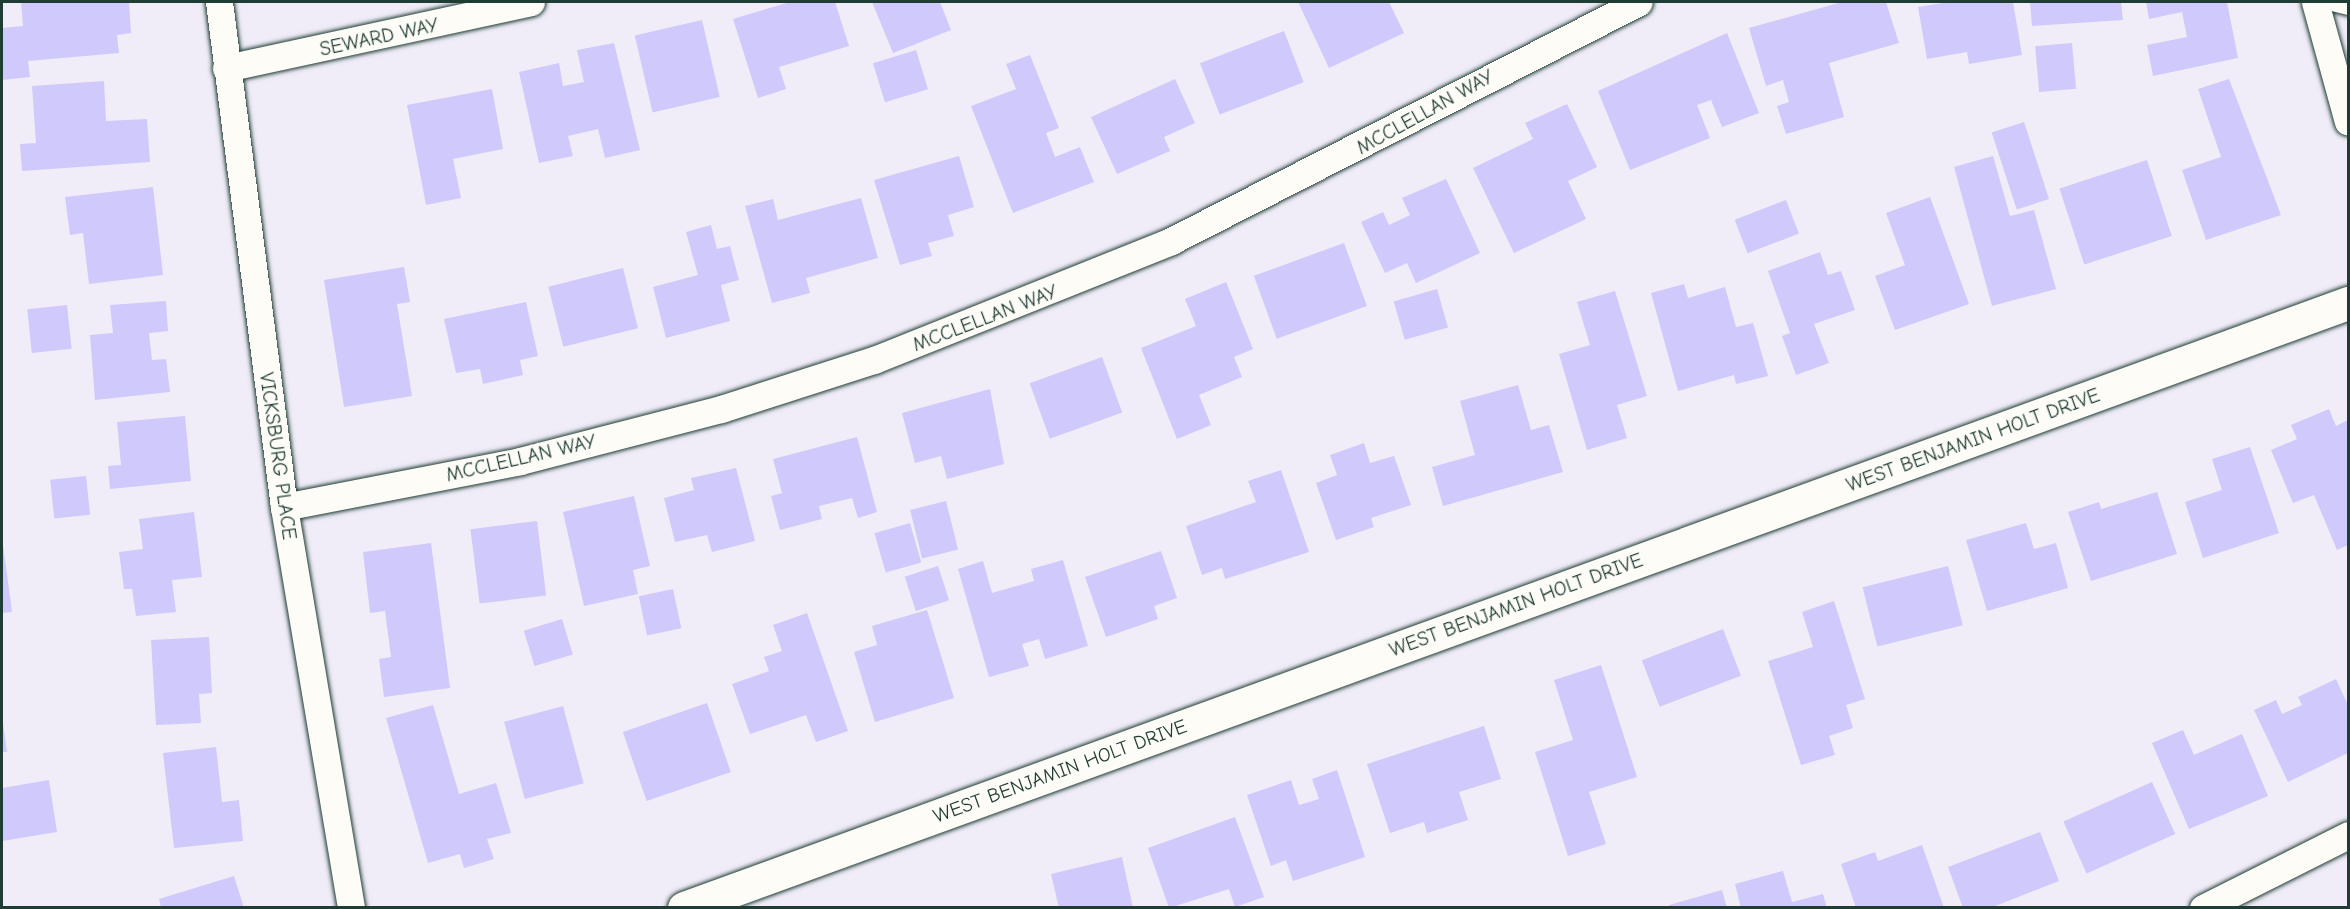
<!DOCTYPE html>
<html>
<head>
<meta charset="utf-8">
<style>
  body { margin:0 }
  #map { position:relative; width:2350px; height:909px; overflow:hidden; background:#f0edf8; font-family:"Comic Neue",sans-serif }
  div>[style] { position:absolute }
  .building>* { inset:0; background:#d0c9fc; transform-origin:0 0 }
  .roads { filter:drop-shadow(0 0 2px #1f3d34) drop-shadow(0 0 2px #1f3d34) }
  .lane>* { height:14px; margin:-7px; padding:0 7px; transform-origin:7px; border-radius:7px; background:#fdfcf7 }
  .street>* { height:27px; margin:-13.5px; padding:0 13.5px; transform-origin:13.5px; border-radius:13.5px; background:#fdfcf7 }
  .secondary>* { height:33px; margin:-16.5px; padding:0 16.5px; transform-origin:16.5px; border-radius:16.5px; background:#fdfcf7 }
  span { translate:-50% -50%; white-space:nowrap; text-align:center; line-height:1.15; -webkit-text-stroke:4.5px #fdfcf7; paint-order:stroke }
  .street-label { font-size:20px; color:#1f3d34 }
  .frame { position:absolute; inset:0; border:3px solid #1f3d34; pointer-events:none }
</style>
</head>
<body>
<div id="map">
  <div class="building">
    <i style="clip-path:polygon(21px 2px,129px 2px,131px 33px,117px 35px,119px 53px,28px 61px,30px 77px,2px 80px,2px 28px,23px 26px)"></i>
    <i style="clip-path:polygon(790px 2px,835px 2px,849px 46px,779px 67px,786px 89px,758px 98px,733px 19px)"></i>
    <i style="clip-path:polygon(872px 2px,940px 2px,951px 30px,893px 53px)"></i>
    <i style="clip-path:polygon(1298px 2px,1389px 2px,1404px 33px,1329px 68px)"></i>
    <i style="clip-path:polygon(1842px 2px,1886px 2px,1899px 43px,1829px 63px,1844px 117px,1786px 134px,1777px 106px,1789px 102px,1783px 80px,1766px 86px,1749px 28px)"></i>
    <i style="clip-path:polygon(1949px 2px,2013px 2px,2022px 55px,1969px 64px,1967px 52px,1927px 59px,1918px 7px)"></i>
    <i style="clip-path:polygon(2030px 2px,2121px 2px,2123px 20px,2032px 26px)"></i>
    <i style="clip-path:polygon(2146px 2px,2227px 2px,2238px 58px,2153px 76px,2147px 45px,2187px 37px,2182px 12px,2149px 19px)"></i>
    <i style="left:702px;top:20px;width:79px;height:69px;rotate:77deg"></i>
    <i style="left:1284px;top:31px;width:55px;height:90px;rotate:69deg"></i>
    <i style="clip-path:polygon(1727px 33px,1759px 113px,1722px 127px,1711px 100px,1697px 105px,1710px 138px,1630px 170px,1598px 91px)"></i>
    <i style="clip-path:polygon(614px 43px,640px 150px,605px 158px,598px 129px,568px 136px,573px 156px,539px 163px,519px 72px,559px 63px,563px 86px,584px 82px,577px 50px)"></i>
    <i style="left:2072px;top:43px;width:46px;height:37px;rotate:85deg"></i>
    <i style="left:916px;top:50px;width:41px;height:45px;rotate:73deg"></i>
    <i style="clip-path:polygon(1030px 55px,1059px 128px,1046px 133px,1055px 157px,1080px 147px,1094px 182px,1013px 213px,971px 106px,1016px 89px,1006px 64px)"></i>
    <i style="clip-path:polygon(1175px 79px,1195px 123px,1164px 137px,1170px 151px,1117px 174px,1091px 117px)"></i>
    <i style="clip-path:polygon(2229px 79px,2281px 215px,2206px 240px,2182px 170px,2221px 157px,2198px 89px)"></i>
    <i style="clip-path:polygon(104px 81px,106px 121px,147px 119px,150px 162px,22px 171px,20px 144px,36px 143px,32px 86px)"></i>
    <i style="clip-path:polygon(492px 89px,503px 149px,453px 159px,461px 198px,426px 205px,407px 105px)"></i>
    <i style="clip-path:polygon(1567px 104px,1597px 167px,1568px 181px,1586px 219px,1514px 253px,1473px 168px,1533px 139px,1525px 123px)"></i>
    <i style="left:2024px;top:122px;width:81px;height:34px;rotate:72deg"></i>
    <i style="clip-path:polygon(959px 156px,974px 207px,948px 215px,954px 236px,928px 243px,932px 256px,900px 265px,874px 180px)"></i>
    <i style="clip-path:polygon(1993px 156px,2010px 216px,2034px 210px,2056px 289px,1992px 306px,1954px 167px)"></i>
    <i style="left:2147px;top:160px;width:80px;height:92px;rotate:72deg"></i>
    <i style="clip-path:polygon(1446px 179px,1480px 253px,1416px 283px,1407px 263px,1385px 273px,1361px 222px,1383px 212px,1389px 225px,1410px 215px,1402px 198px)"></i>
    <i style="clip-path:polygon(153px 187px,163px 275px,89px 284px,83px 233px,70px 235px,65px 197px)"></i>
    <i style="clip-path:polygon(1930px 197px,1969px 304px,1895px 330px,1875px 276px,1905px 265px,1886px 213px)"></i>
    <i style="clip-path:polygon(861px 198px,878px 258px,806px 278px,810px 293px,772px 303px,745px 206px,773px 199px,778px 220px)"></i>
    <i style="left:1786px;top:200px;width:36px;height:55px;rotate:69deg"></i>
    <i style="clip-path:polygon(711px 225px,717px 249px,730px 246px,739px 280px,721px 285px,730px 321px,666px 338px,653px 287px,698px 275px,686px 232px)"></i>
    <i style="left:1344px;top:243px;width:67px;height:96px;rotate:70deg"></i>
    <i style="clip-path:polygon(1820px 252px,1828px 275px,1841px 271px,1855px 310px,1814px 324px,1829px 363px,1796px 375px,1782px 336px,1790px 333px,1768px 271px)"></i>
    <i style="clip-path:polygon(404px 267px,410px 302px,397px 304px,412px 396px,344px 407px,324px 280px)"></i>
    <i style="left:623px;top:268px;width:62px;height:77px;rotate:76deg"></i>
    <i style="clip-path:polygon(1226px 282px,1253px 349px,1234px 357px,1242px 377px,1199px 395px,1211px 425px,1177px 439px,1141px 348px,1196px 326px,1185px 299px)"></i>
    <i style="clip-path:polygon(1684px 284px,1688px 298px,1725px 287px,1736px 327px,1753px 323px,1768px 376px,1736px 384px,1734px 375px,1678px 391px,1651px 293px)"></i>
    <i style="left:1437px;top:289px;width:40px;height:45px;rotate:74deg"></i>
    <i style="clip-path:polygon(1615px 291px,1647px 396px,1617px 405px,1627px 438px,1587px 450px,1559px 354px,1590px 345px,1577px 302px)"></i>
    <i style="clip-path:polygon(166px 301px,168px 331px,149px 333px,152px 360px,166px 359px,170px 392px,95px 400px,90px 335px,113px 333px,110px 305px)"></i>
    <i style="clip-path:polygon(526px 302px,538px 356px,520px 360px,523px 375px,483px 384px,480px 369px,456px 373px,444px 319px)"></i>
    <i style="left:67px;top:305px;width:44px;height:40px;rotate:84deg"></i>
    <i style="left:1102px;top:357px;width:59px;height:77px;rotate:70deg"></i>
    <i style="clip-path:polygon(1518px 385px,1531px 430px,1549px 425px,1563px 472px,1443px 506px,1432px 467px,1475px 455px,1460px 401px)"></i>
    <i style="clip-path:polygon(990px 389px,1004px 464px,947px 479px,941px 456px,915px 463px,902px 413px)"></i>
    <i style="clip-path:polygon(2329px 409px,2336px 426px,2348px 420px,2348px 545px,2337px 550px,2314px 495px,2293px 503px,2271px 450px,2297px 439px,2291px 425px)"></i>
    <i style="clip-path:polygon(185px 416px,191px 481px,110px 489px,108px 466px,121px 465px,117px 422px)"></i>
    <i style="clip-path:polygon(857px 437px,877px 512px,858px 518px,852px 498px,819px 506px,822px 519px,780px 530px,771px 496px,782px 493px,773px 459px)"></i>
    <i style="clip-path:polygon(1364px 443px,1370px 463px,1394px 456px,1411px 505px,1371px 518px,1374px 527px,1336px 540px,1316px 483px,1337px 475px,1330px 455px)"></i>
    <i style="clip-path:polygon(2250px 447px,2279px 533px,2203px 558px,2185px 502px,2222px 490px,2212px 459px)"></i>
    <i style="clip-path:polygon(736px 468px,755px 541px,712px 552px,707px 535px,675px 542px,664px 498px,694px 490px,691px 478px)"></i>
    <i style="clip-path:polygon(1281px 470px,1309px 552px,1225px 579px,1222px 568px,1202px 575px,1186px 526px,1256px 502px,1248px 481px)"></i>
    <i style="left:86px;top:476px;width:39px;height:36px;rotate:84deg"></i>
    <i style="clip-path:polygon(2157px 492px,2177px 554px,2091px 581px,2068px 512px,2099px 502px,2101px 509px)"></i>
    <i style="clip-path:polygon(634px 496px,650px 566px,633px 570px,638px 594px,584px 606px,563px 512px)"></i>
    <i style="left:946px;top:501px;width:50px;height:37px;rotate:76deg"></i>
    <i style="clip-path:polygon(194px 512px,202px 577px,172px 580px,176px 612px,136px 616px,132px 589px,124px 589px,119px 552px,143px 549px,139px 519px)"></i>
    <i style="left:537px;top:521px;width:75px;height:67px;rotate:83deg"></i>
    <i style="left:910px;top:523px;width:41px;height:37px;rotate:74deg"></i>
    <i style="clip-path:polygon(2026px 523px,2034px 549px,2056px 543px,2068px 588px,1987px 611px,1966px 540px)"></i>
    <i style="clip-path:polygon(2px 537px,12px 612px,2px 613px)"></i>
    <i style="clip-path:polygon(431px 543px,450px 688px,384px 697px,379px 659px,391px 657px,385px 611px,370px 613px,363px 552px)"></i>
    <i style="clip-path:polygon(1161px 551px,1177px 598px,1154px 606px,1158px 619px,1106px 637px,1085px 577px)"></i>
    <i style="clip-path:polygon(1063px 560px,1088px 646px,1045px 659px,1039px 639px,1022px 644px,1029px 666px,989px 677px,958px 569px,983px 561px,992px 593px,1034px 581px,1031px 569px)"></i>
    <i style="left:938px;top:566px;width:36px;height:35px;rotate:72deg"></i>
    <i style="left:1948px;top:566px;width:61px;height:88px;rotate:76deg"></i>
    <i style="left:673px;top:589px;width:40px;height:35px;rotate:78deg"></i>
    <i style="clip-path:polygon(1834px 601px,1865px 699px,1846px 705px,1853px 728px,1829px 736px,1835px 755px,1801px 765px,1768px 661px,1813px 647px,1802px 612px)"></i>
    <i style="clip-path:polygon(927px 610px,954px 698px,875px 722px,854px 652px,877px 645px,872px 626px)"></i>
    <i style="clip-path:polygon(807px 613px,848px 731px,816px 742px,806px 715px,750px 734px,732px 684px,769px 671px,764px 657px,782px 651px,773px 625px)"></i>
    <i style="left:562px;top:619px;width:37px;height:40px;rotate:73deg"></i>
    <i style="left:1723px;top:629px;width:50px;height:87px;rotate:69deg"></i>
    <i style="clip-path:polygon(209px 637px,212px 693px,199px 694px,201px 723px,156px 725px,151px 640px)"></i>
    <i style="clip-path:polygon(1601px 665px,1637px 777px,1589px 792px,1606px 844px,1568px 856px,1535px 752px,1573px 740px,1554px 680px)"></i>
    <i style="clip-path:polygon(2336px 679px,2348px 705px,2348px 753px,2288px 782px,2254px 710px,2276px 700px,2282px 714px,2302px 705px,2298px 697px)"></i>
    <i style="left:707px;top:703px;width:73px;height:89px;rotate:71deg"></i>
    <i style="clip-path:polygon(433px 705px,459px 794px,496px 783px,511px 833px,487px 839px,494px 859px,464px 868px,460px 854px,428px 863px,386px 718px)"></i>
    <i style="left:563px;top:706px;width:80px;height:61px;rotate:75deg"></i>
    <i style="clip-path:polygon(2px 715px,7px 752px,2px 752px)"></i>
    <i style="clip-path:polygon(1484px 726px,1501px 779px,1459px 792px,1468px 820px,1427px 833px,1424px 822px,1390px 833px,1367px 764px)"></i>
    <i style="clip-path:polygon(2183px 730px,2194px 755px,2242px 734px,2268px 796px,2189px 829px,2152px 743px)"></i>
    <i style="clip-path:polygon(216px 747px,222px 802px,239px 800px,243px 841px,174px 848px,163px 753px)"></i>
    <i style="clip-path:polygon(1337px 770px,1365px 857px,1293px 881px,1286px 860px,1271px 866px,1247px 795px,1291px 780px,1299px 805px,1319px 799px,1312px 779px)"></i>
    <i style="clip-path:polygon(49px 780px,57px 832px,2px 841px,2px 788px)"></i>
    <i style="left:2152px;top:782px;width:57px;height:97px;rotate:66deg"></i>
    <i style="clip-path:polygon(1235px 817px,1264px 897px,1235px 907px,1229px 889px,1169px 908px,1148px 848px)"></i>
    <i style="clip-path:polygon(2040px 832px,2059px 881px,1990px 908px,1963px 908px,1948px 867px)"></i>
    <i style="clip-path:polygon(1922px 845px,1944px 908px,1856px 908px,1841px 864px,1875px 852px,1878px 861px)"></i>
    <i style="clip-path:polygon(1122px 857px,1133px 908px,1059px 908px,1051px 874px)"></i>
    <i style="clip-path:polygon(1783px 871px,1792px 902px,1823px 894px,1827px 908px,1741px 908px,1735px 884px)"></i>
    <i style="clip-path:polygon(234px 876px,244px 908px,161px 908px,159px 899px)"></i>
    <i style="clip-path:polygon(1722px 890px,1727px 908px,1670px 908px,1669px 905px)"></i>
  </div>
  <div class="roads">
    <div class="lane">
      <i style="left:2324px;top:2px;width:25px;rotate:14deg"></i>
    </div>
    <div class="street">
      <i style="left:219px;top:2px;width:509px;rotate:82.67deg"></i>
      <i style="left:284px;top:507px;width:407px;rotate:80.5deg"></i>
      <i style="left:2315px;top:2px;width:124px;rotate:74.6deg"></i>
      <i style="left:226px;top:68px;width:312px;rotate:-12.2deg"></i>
      <i style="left:284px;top:507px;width:240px;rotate:-11deg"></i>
      <i style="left:520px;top:461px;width:208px;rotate:-14.5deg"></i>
      <i style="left:721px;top:409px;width:161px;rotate:-17.8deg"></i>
      <i style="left:874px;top:360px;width:320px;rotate:-21.8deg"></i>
      <i style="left:1171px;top:241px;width:525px;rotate:-27.05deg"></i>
      <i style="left:2203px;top:908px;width:162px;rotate:-26.7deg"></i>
    </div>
    <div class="secondary">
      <i style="left:684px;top:908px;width:1771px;rotate:-19.98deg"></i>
    </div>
  </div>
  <div class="street-label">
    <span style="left:379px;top:37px;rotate:-12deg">SEWARD WAY</span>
    <span style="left:1425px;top:112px;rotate:-29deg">MCCLELLAN WAY</span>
    <span style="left:985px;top:318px;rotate:-21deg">MCCLELLAN WAY</span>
    <span style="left:1973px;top:440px;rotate:-20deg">WEST BENJAMIN HOLT DRIVE</span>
    <span style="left:278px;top:456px;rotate:82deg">VICKSBURG PLACE</span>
    <span style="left:521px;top:458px;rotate:-13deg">MCCLELLAN WAY</span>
    <span style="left:1516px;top:605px;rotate:-20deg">WEST BENJAMIN HOLT DRIVE</span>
    <span style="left:1060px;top:771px;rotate:-20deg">WEST BENJAMIN HOLT DRIVE</span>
  </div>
  <div class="frame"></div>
</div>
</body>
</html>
